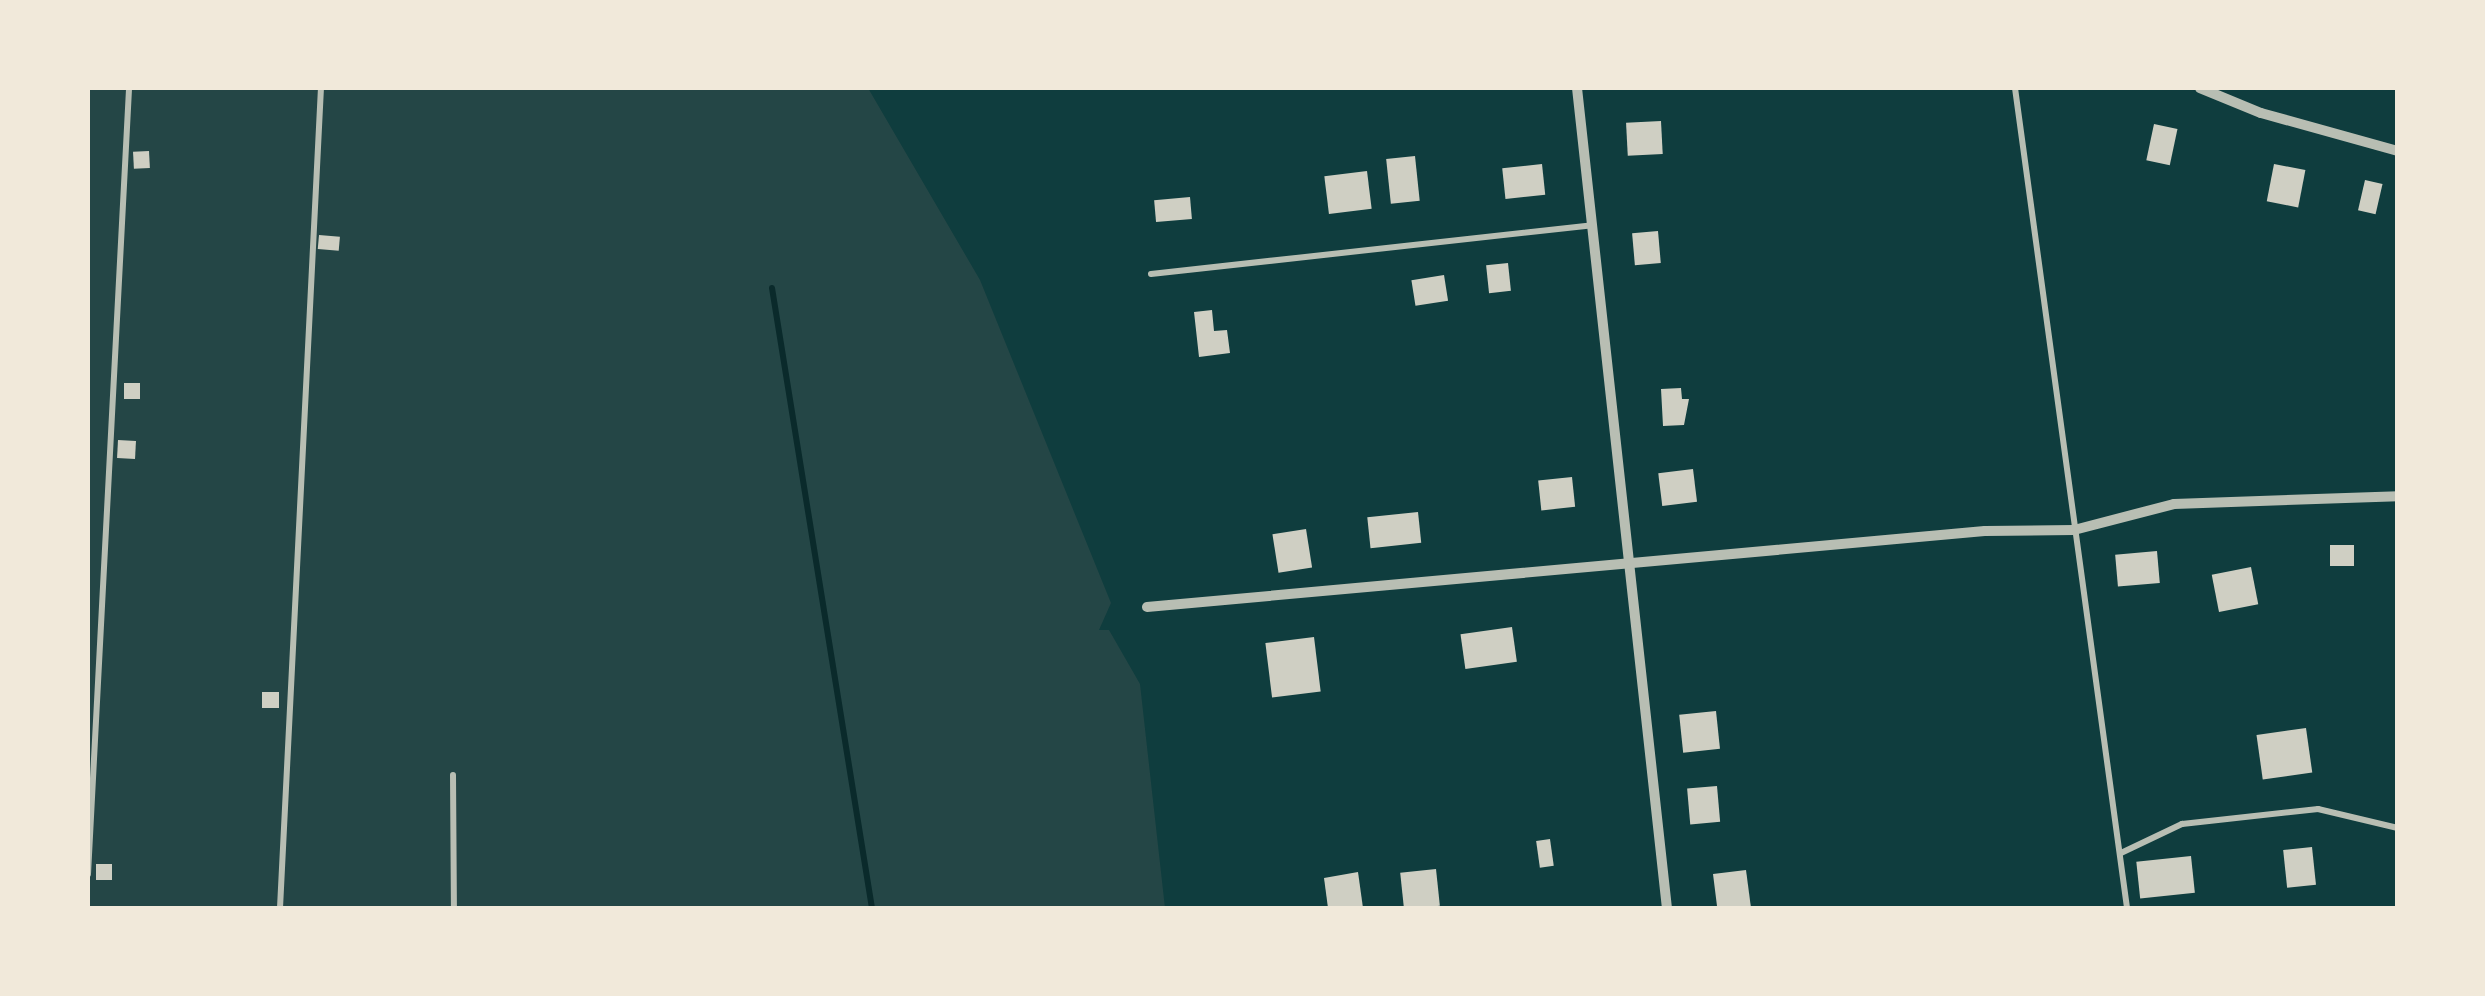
<!DOCTYPE html>
<html>
<head>
<meta charset="utf-8">
<style>
  body { margin:0 }
  #map { position:relative; width:2485px; height:996px; overflow:hidden; background:#0f3d3e; font-family:Helvetica,sans-serif }
  div>[style] { position:absolute }
  .green>* { inset:0; background:#244646 }
  .stream>* { height:6px; margin:-3px; padding:0 3px; transform-origin:3px; border-radius:3px; background:#0a2a2b }
  .building>* { inset:0; background:#cfcfc3; transform-origin:0 0 }
  .service>* { height:6px; margin:-3px; padding:0 3px; transform-origin:3px; border-radius:3px; background:#b8beb3 }
  .minor>* { height:10px; margin:-5px; padding:0 5px; transform-origin:5px; border-radius:5px; background:#b8beb3 }
  span { translate:-50% -50%; white-space:nowrap; text-align:center; line-height:1.15; -webkit-text-stroke:8px #f1e9da; paint-order:stroke }
  .frame { position:absolute; inset:0; border:90px solid #f1e9da; pointer-events:none }
</style>
</head>
<body>
<div id="map">
  <div class="green">
    <i style="clip-path:polygon(88px 88px,868px 88px,980px 280px,1111px 603px,1099px 630px,1109px 630px,1140px 684px,1165px 908px,88px 908px)"></i>
  </div>
  <div class="stream">
    <i style="left:772px;top:288px;width:628px;rotate:80.84deg"></i>
  </div>
  <div class="building">
    <i style="left:1661px;top:121px;width:33px;height:35px;rotate:87deg"></i>
    <i style="left:2154px;top:124px;width:24px;height:37px;rotate:12deg"></i>
    <i style="left:149px;top:151px;width:17px;height:16px;rotate:87deg"></i>
    <i style="left:1415px;top:156px;width:45px;height:29px;rotate:84deg"></i>
    <i style="left:1542px;top:164px;width:31px;height:40px;rotate:84deg"></i>
    <i style="left:2274px;top:164px;width:32px;height:38px;rotate:11deg"></i>
    <i style="left:1367px;top:171px;width:38px;height:43px;rotate:83deg"></i>
    <i style="left:2365px;top:180px;width:18px;height:31px;rotate:13deg"></i>
    <i style="left:1190px;top:197px;width:22px;height:36px;rotate:85deg"></i>
    <i style="left:1658px;top:231px;width:32px;height:26px;rotate:85deg"></i>
    <i style="left:319px;top:235px;width:21px;height:14px;rotate:5deg"></i>
    <i style="left:1508px;top:263px;width:28px;height:22px;rotate:84deg"></i>
    <i style="left:1444px;top:275px;width:26px;height:33px;rotate:81deg"></i>
    <i style="clip-path:polygon(1212px 310px,1214px 331px,1227px 330px,1230px 353px,1199px 357px,1194px 312px)"></i>
    <i style="left:124px;top:383px;width:16px;height:16px"></i>
    <i style="clip-path:polygon(1681px 388px,1682px 399px,1689px 399px,1684px 425px,1663px 426px,1661px 389px)"></i>
    <i style="left:118px;top:440px;width:18px;height:18px;rotate:3deg"></i>
    <i style="left:1693px;top:469px;width:33px;height:35px;rotate:83deg"></i>
    <i style="left:1572px;top:477px;width:30px;height:34px;rotate:84deg"></i>
    <i style="left:1418px;top:512px;width:31px;height:51px;rotate:84deg"></i>
    <i style="left:1306px;top:529px;width:39px;height:34px;rotate:81deg"></i>
    <i style="left:2330px;top:545px;width:24px;height:21px"></i>
    <i style="left:2157px;top:551px;width:32px;height:42px;rotate:85deg"></i>
    <i style="left:2251px;top:567px;width:38px;height:40px;rotate:79deg"></i>
    <i style="left:1512px;top:627px;width:35px;height:52px;rotate:82deg"></i>
    <i style="left:1314px;top:637px;width:55px;height:49px;rotate:83deg"></i>
    <i style="left:262px;top:692px;width:17px;height:16px"></i>
    <i style="left:1716px;top:711px;width:38px;height:37px;rotate:84deg"></i>
    <i style="left:2306px;top:728px;width:45px;height:50px;rotate:82deg"></i>
    <i style="left:1717px;top:786px;width:36px;height:30px;rotate:85deg"></i>
    <i style="left:1550px;top:839px;width:27px;height:14px;rotate:82deg"></i>
    <i style="left:2312px;top:847px;width:38px;height:29px;rotate:84deg"></i>
    <i style="left:2191px;top:856px;width:37px;height:55px;rotate:84deg"></i>
    <i style="left:96px;top:864px;width:16px;height:16px"></i>
    <i style="left:1436px;top:869px;width:37px;height:36px;rotate:84deg"></i>
    <i style="clip-path:polygon(1746px 870px,1751px 908px,1717px 906px,1713px 874px)"></i>
    <i style="clip-path:polygon(1358px 872px,1363px 908px,1328px 908px,1324px 878px)"></i>
  </div>
  <div class="service">
    <i style="left:2015px;top:88px;width:828px;rotate:82.22deg"></i>
    <i style="left:1151px;top:274px;width:444px;rotate:-6.3deg"></i>
    <i style="left:453px;top:775px;width:133px;rotate:89.6deg"></i>
    <i style="left:2121px;top:853px;width:68px;rotate:-25.4deg"></i>
    <i style="left:2182px;top:824px;width:137px;rotate:-6.3deg"></i>
    <i style="left:2318px;top:809px;width:82px;rotate:13.4deg"></i>
    <i style="left:88px;top:874px;width:787px;rotate:-87.01deg"></i>
    <i style="left:280px;top:908px;width:821px;rotate:-87.14deg"></i>
  </div>
  <div class="minor">
    <i style="left:1577px;top:88px;width:825px;rotate:83.74deg"></i>
    <i style="left:2200px;top:88px;width:66px;rotate:22.3deg"></i>
    <i style="left:2261px;top:113px;width:142px;rotate:15.5deg"></i>
    <i style="left:1147px;top:607px;width:841px;rotate:-5.18deg"></i>
    <i style="left:1985px;top:531px;width:89px;rotate:-0.6deg"></i>
    <i style="left:2074px;top:530px;width:103px;rotate:-14.6deg"></i>
    <i style="left:2174px;top:504px;width:224px;rotate:-2deg"></i>
  </div>
  <div class="frame"></div>
</div>
</body>
</html>
